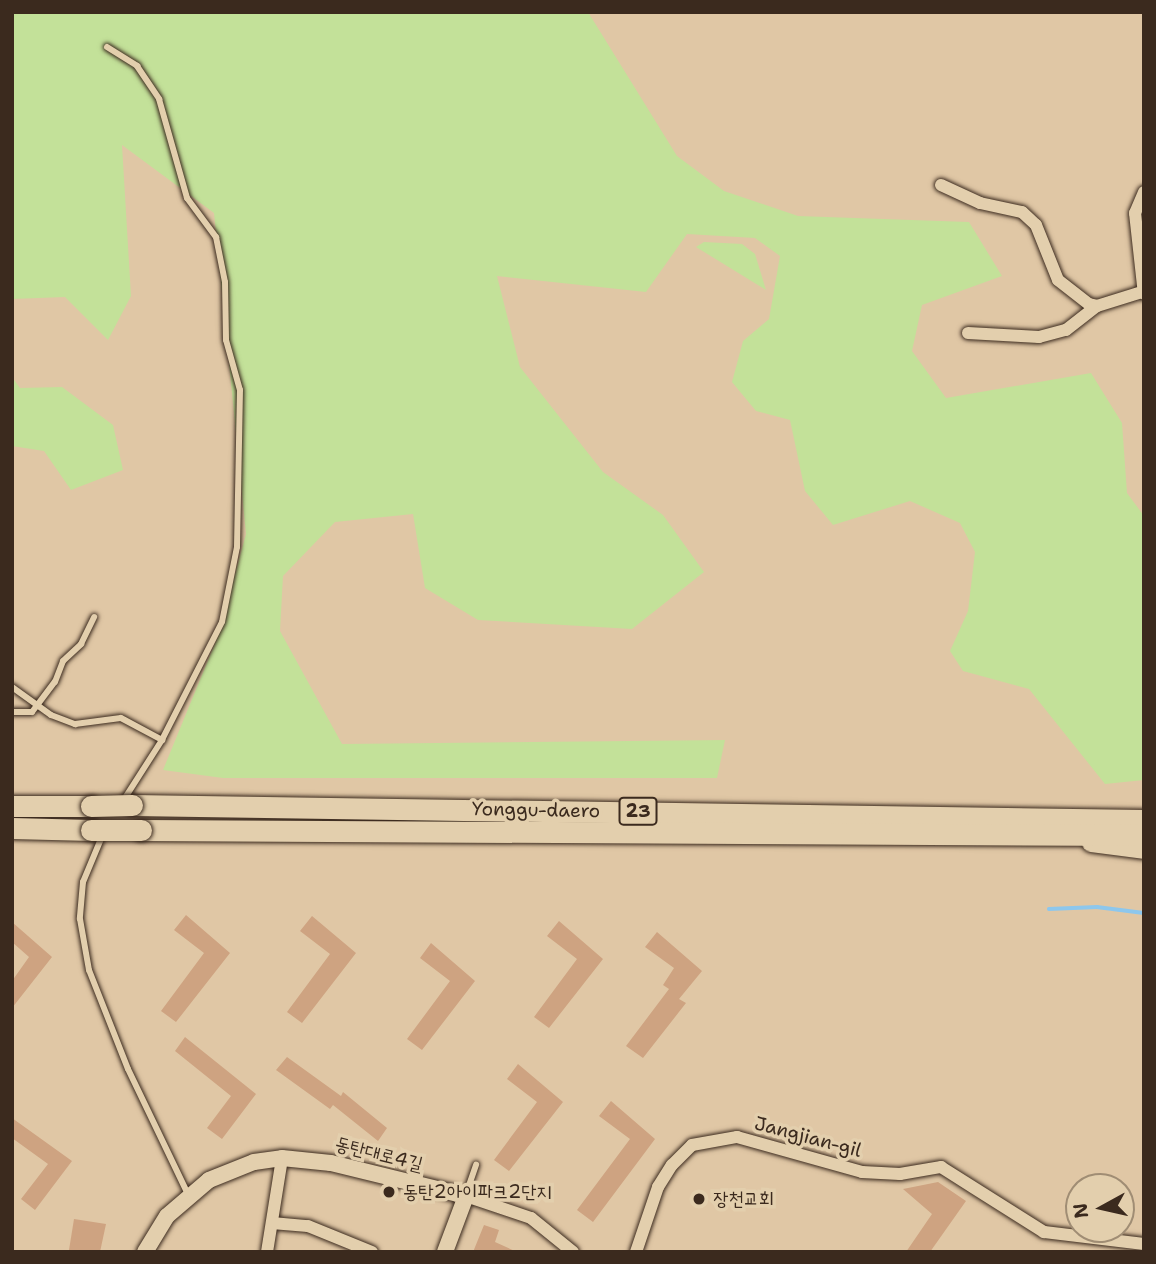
<!DOCTYPE html>
<html>
<head>
<meta charset="utf-8">
<style>
  body { margin:0 }
  #map { position:relative; width:1156px; height:1264px; overflow:hidden; background:#e0c7a5; font-family:"Shantell Sans","Poor Story",sans-serif }
  div>[style] { position:absolute }
  .green>* { inset:0; background:#c3e199 }
  .stream>* { height:3.5px; margin:-1.75px; padding:0 1.75px; transform-origin:1.75px; border-radius:1.75px; background:#8dc7ed }
  .building>* { inset:0; background:#cea381 }
  .roads { filter:drop-shadow(0 0 2px #3b2a1e) drop-shadow(0 0 2px #3b2a1e) }
  .service>* { height:6px; margin:-3px; padding:0 3px; transform-origin:3px; border-radius:3px; background:#e3cfad }
  .minor>* { height:12px; margin:-6px; padding:0 6px; transform-origin:6px; border-radius:6px; background:#e3cfad }
  .tertiary>* { height:16px; margin:-8px; padding:0 8px; transform-origin:8px; border-radius:8px; background:#e3cfad }
  .primary>* { height:19px; margin:-9.5px; padding:0 9.5px; transform-origin:9.5px; border-radius:9.5px; background:#e3cfad }
  .trunk>* { height:21px; margin:-10.5px; padding:0 10.5px; transform-origin:10.5px; border-radius:10.5px; background:#e3cfad }
  .bridges { filter:drop-shadow(0 0 2px #3b2a1e) drop-shadow(0 0 2px #3b2a1e) }
  .trunk-bridge>* { height:21px; margin:-10.5px; padding:0 10.5px; transform-origin:10.5px; border-radius:10.5px; background:#e3cfad }
  .dots>* { width:19px; height:19px; translate:-50% -50%; box-sizing:border-box; border:4px solid #e3cfad; border-radius:50% }
  span { translate:-50% -50%; white-space:nowrap; text-align:center; line-height:1.15; -webkit-text-stroke:7px #e3cfad; paint-order:stroke }
  .shield-label span { padding:2px 5px; background:#e3cfad; border:2px solid; border-radius:5px; -webkit-text-stroke-width:0 }
  .shield-label { font-size:18px; color:#3b2a1e; font-weight:700 }
  .street-label { font-size:19px; color:#3b2a1e }
  .poi-label { font-size:19px; color:#3b2a1e }
  .left { translate:0 -50%; text-align:left }
  .frame { position:absolute; inset:0; border:14px solid #3b2a1e; pointer-events:none }
  .north { position:absolute; left:1065px; top:1173px; width:70px; height:70px; box-sizing:border-box; background:#e3cfad; border:2px solid #a08d74; border-radius:50%; rotate:262deg; font-size:19px; font-weight:700; line-height:28px; text-align:center; color:#3b2a1e }
  .north::after { content:''; display:block; margin:auto; width:24px; height:32px; background:#3b2a1e; clip-path:polygon(50% 0,100% 100%,50% 72%,0 100%) }
</style>
</head>
<body>
<div id="map">
  <div class="green">
    <i style="clip-path:polygon(12px 12px,588px 12px,677px 156px,724px 191px,798px 216px,969px 222px,1002px 276px,922px 305px,912px 351px,946px 398px,1091px 373px,1122px 423px,1127px 493px,1144px 516px,1144px 780px,1105px 784px,1029px 689px,963px 671px,950px 651px,968px 611px,975px 552px,960px 523px,910px 501px,833px 525px,805px 491px,790px 420px,756px 411px,732px 382px,743px 341px,769px 319px,780px 256px,755px 238px,687px 234px,646px 292px,497px 276px,520px 367px,603px 472px,663px 515px,704px 572px,632px 629px,478px 620px,425px 588px,413px 514px,335px 522px,283px 576px,280px 631px,342px 744px,725px 740px,717px 778px,223px 778px,163px 770px,218px 636px,246px 534px,214px 213px,122px 145px,131px 296px,108px 340px,65px 297px,12px 299px)"></i>
    <i style="clip-path:polygon(704px 242px,742px 244px,755px 254px,766px 290px,696px 247px)"></i>
    <i style="clip-path:polygon(12px 377px,20px 388px,62px 387px,113px 425px,123px 470px,71px 490px,44px 451px,12px 446px)"></i>
  </div>
  <div class="stream">
    <i style="left:1049px;top:909px;width:48px;rotate:-2.4deg"></i>
    <i style="left:1097px;top:907px;width:47px;rotate:7.3deg"></i>
  </div>
  <div class="building">
    <i style="clip-path:polygon(186px 915px,230px 953px,176px 1022px,161px 1011px,204px 953px,174px 930px)"></i>
    <i style="clip-path:polygon(312px 916px,356px 953px,302px 1023px,287px 1012px,330px 954px,300px 931px)"></i>
    <i style="clip-path:polygon(559px 921px,603px 959px,549px 1028px,534px 1017px,577px 959px,547px 936px)"></i>
    <i style="clip-path:polygon(12px 922px,52px 957px,12px 1008px,12px 981px,29px 957px,12px 942px)"></i>
    <i style="clip-path:polygon(657px 932px,702px 971px,679px 999px,686px 1003px,643px 1058px,626px 1046px,669px 989px,663px 985px,674px 968px,645px 947px)"></i>
    <i style="clip-path:polygon(431px 943px,475px 981px,422px 1050px,407px 1039px,450px 981px,420px 958px)"></i>
    <i style="clip-path:polygon(185px 1037px,256px 1094px,222px 1139px,207px 1128px,231px 1096px,175px 1051px)"></i>
    <i style="clip-path:polygon(287px 1057px,341px 1096px,343px 1092px,387px 1128px,378px 1141px,333px 1105px,330px 1109px,276px 1070px)"></i>
    <i style="clip-path:polygon(518px 1064px,563px 1102px,509px 1171px,494px 1160px,537px 1102px,507px 1079px)"></i>
    <i style="clip-path:polygon(611px 1101px,655px 1139px,593px 1222px,577px 1210px,630px 1139px,599px 1116px)"></i>
    <i style="clip-path:polygon(12px 1118px,72px 1161px,35px 1210px,21px 1199px,48px 1164px,12px 1138px)"></i>
    <i style="clip-path:polygon(938px 1182px,966px 1201px,930px 1252px,906px 1252px,932px 1214px,903px 1189px)"></i>
    <i style="clip-path:polygon(74px 1219px,106px 1224px,100px 1252px,69px 1250px)"></i>
    <i style="clip-path:polygon(484px 1225px,499px 1230px,495px 1242px,517px 1252px,473px 1252px)"></i>
  </div>
  <div class="roads">
    <div class="service">
      <i style="left:107px;top:47px;width:36px;rotate:32deg"></i>
      <i style="left:137px;top:66px;width:40px;rotate:56deg"></i>
      <i style="left:159px;top:99px;width:103px;rotate:74.2deg"></i>
      <i style="left:187px;top:198px;width:49px;rotate:53.4deg"></i>
      <i style="left:216px;top:237px;width:46px;rotate:78.7deg"></i>
      <i style="left:225px;top:282px;width:58px;rotate:89deg"></i>
      <i style="left:226px;top:340px;width:52px;rotate:74.4deg"></i>
      <i style="left:240px;top:390px;width:157px;rotate:91.1deg"></i>
      <i style="left:237px;top:547px;width:76px;rotate:101.3deg"></i>
      <i style="left:222px;top:622px;width:132px;rotate:117deg"></i>
      <i style="left:162px;top:740px;width:72px;rotate:122.6deg"></i>
      <i style="left:12px;top:687px;width:48px;rotate:35.7deg"></i>
      <i style="left:51px;top:715px;width:26px;rotate:21deg"></i>
      <i style="left:75px;top:724px;width:46px;rotate:-7.4deg"></i>
      <i style="left:121px;top:718px;width:47px;rotate:28.2deg"></i>
      <i style="left:12px;top:712px;width:20px"></i>
      <i style="left:32px;top:712px;width:38px;rotate:-53deg"></i>
      <i style="left:55px;top:682px;width:22px;rotate:-69deg"></i>
      <i style="left:63px;top:661px;width:25px;rotate:-43deg"></i>
      <i style="left:81px;top:644px;width:30px;rotate:-64deg"></i>
      <i style="left:103px;top:834px;width:52px;rotate:112.6deg"></i>
      <i style="left:83px;top:882px;width:37px;rotate:95deg"></i>
      <i style="left:80px;top:919px;width:52px;rotate:80deg"></i>
      <i style="left:89px;top:970px;width:106px;rotate:68.5deg"></i>
      <i style="left:128px;top:1069px;width:139px;rotate:64.4deg"></i>
      <i style="left:466px;top:1194px;width:31px;rotate:-71deg"></i>
    </div>
    <div class="minor">
      <i style="left:941px;top:185px;width:43px;rotate:24.8deg"></i>
      <i style="left:980px;top:203px;width:43px;rotate:12.1deg"></i>
      <i style="left:1022px;top:212px;width:19px;rotate:43deg"></i>
      <i style="left:1036px;top:225px;width:59px;rotate:68.2deg"></i>
      <i style="left:1058px;top:280px;width:39px;rotate:38deg"></i>
      <i style="left:1089px;top:304px;width:8px;rotate:14deg"></i>
      <i style="left:1097px;top:306px;width:47px;rotate:-17.3deg"></i>
      <i style="left:1144px;top:192px;width:23px;rotate:113deg"></i>
      <i style="left:1135px;top:213px;width:81px;rotate:83.7deg"></i>
      <i style="left:968px;top:333px;width:71px;rotate:3.2deg"></i>
      <i style="left:1039px;top:337px;width:28px;rotate:-15deg"></i>
      <i style="left:1066px;top:330px;width:39px;rotate:-38deg"></i>
      <i style="left:466px;top:1196px;width:69px;rotate:18.7deg"></i>
      <i style="left:531px;top:1218px;width:54px;rotate:39deg"></i>
      <i style="left:272px;top:1223px;width:36px;rotate:5deg"></i>
      <i style="left:308px;top:1226px;width:69px;rotate:22.1deg"></i>
      <i style="left:267px;top:1252px;width:95px;rotate:-80.9deg"></i>
      <i style="left:636px;top:1252px;width:69px;rotate:-71.3deg"></i>
      <i style="left:658px;top:1187px;width:26px;rotate:-58deg"></i>
      <i style="left:672px;top:1165px;width:28px;rotate:-45deg"></i>
      <i style="left:692px;top:1145px;width:46px;rotate:-10.1deg"></i>
      <i style="left:737px;top:1137px;width:130px;rotate:15.6deg"></i>
      <i style="left:862px;top:1172px;width:38px;rotate:3deg"></i>
      <i style="left:900px;top:1174px;width:42px;rotate:-9.7deg"></i>
      <i style="left:941px;top:1167px;width:122px;rotate:32.3deg"></i>
      <i style="left:1044px;top:1232px;width:101px;rotate:6.8deg"></i>
    </div>
    <div class="tertiary">
      <i style="left:145px;top:1252px;width:42px;rotate:-58.6deg"></i>
      <i style="left:167px;top:1216px;width:55px;rotate:-40.6deg"></i>
      <i style="left:209px;top:1180px;width:48px;rotate:-21.8deg"></i>
      <i style="left:254px;top:1162px;width:28px;rotate:-8deg"></i>
      <i style="left:282px;top:1158px;width:49px;rotate:5.8deg"></i>
      <i style="left:331px;top:1163px;width:139px;rotate:13.7deg"></i>
      <i style="left:466px;top:1196px;width:60px;rotate:110.6deg"></i>
    </div>
    <div class="primary">
      <i style="left:1091px;top:842px;width:53px;rotate:7.5deg"></i>
    </div>
    <div class="trunk">
      <i style="left:132px;top:805px;width:1012px;rotate:0.85deg"></i>
      <i style="left:12px;top:806px;width:79px"></i>
      <i style="left:12px;top:828px;width:79px;rotate:1.5deg"></i>
      <i style="left:141px;top:830px;width:1003px;rotate:0.29deg"></i>
    </div>
  </div>
  <div class="bridges">
    <div class="trunk-bridge">
      <i style="left:91px;top:806px;width:41px;rotate:-1.4deg"></i>
      <i style="left:91px;top:830px;width:50px"></i>
    </div>
  </div>
  <div class="dots">
    <i style="left:389px;top:1192px;background:#3b2a1e"></i>
    <i style="left:699px;top:1199px;background:#3b2a1e"></i>
  </div>
  <div class="shield-label">
    <span style="left:638px;top:811px">23</span>
  </div>
  <div class="street-label">
    <span style="left:536px;top:810px;rotate:1deg">Yonggu-daero</span>
    <span style="left:808px;top:1137px;rotate:15deg">Jangjian-gil</span>
    <span style="left:379px;top:1154px;rotate:14deg">동탄대로4길</span>
  </div>
  <div class="poi-label">
    <span class="left" style="left:403px;top:1192px">동탄2아이파크2단지</span>
    <span class="left" style="left:713px;top:1199px">장천교회</span>
  </div>
  <div class="frame"></div>
  <div class="north">N</div>
</div>
</body>
</html>
